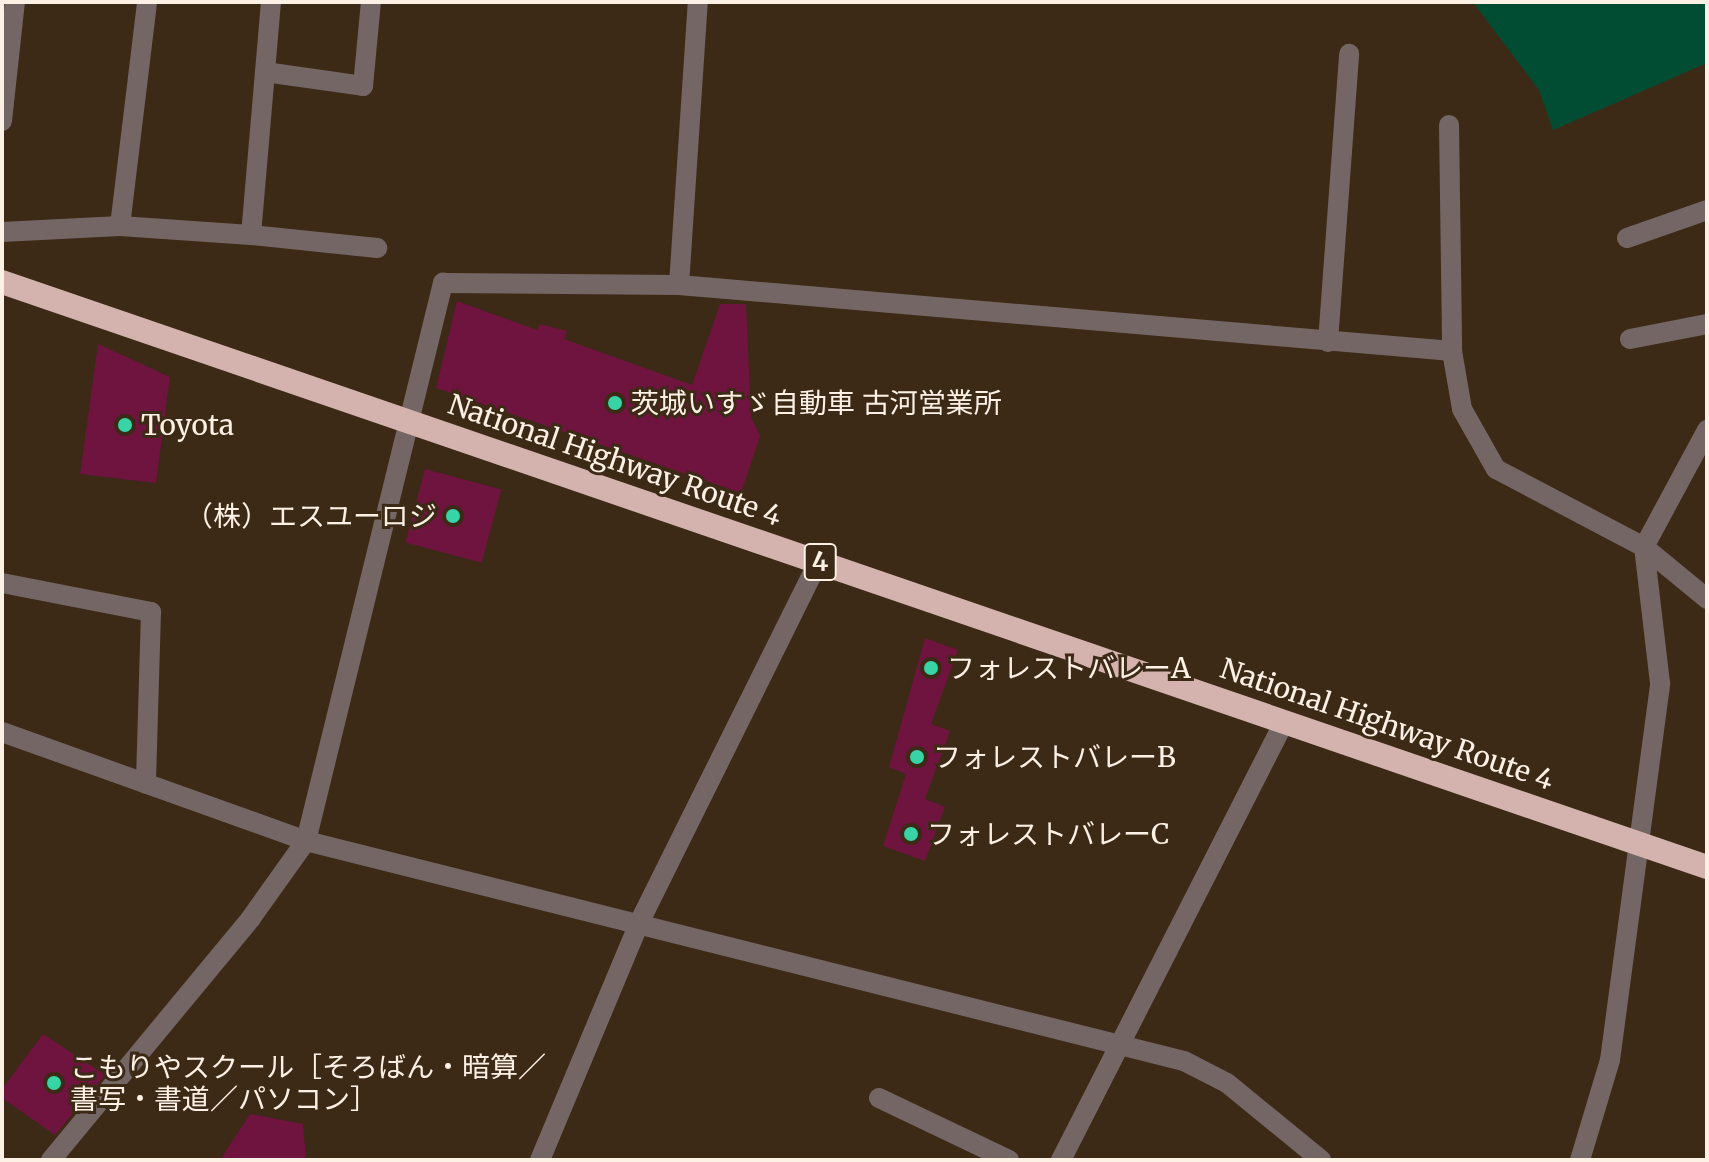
<!DOCTYPE html>
<html>
<head>
<meta charset="utf-8">
<style>
  body { margin:0 }
  #map { position:relative; width:1709px; height:1162px; overflow:hidden; background:#3c2a17; font-family:Merriweather,"Noto Sans JP",serif }
  div>[style] { position:absolute }
  .green>* { inset:0; background:#004d33 }
  .building>* { inset:0; background:#6e143e; transform-origin:0 0 }
  .street>* { height:20px; margin:-10px; padding:0 10px; transform-origin:10px; border-radius:10px; background:#746664 }
  .highway>* { height:24px; margin:-12px; padding:0 12px; transform-origin:12px; border-radius:12px; background:#d4b2ae }
  .dots>* { width:22px; height:22px; translate:-50% -50%; box-sizing:border-box; border:4px solid #3c2a17; border-radius:50% }
  span { translate:-50% -50%; white-space:nowrap; text-align:center; line-height:1.15; -webkit-text-stroke:6px #3c2a17; paint-order:stroke }
  .shield-label span { padding:2px 6px; background:#3c2a17; border:2px solid; border-radius:6px; -webkit-text-stroke-width:0 }
  .shield-label { font-size:26px; color:#fdf1e5; font-weight:700 }
  .poi-label { font-size:28px; color:#fdf1e5 }
  .left { translate:0 -50%; text-align:left }
  .right { translate:-100% -50%; text-align:right }
  .street-label { font-size:28px; color:#fdf1e5 }
  .frame { position:absolute; inset:0; border:4px solid #fdf1e5; pointer-events:none }
</style>
</head>
<body>
<div id="map">
  <div class="green">
    <i style="clip-path:polygon(1473px 2px,1707px 2px,1707px 63px,1553px 130px,1539px 90px)"></i>
  </div>
  <div class="building">
    <i style="clip-path:polygon(457px 301px,537px 330px,540px 324px,567px 331px,564px 339px,692px 385px,720px 304px,746px 304px,751px 417px,760px 436px,741px 493px,436px 388px)"></i>
    <i style="clip-path:polygon(98px 344px,170px 377px,156px 483px,80px 474px)"></i>
    <i style="left:425px;top:469px;width:79px;height:76px;rotate:15deg"></i>
    <i style="clip-path:polygon(925px 638px,958px 650px,931px 724px,950px 731px,925px 799px,945px 807px,925px 861px,883px 846px,906px 774px,889px 767px)"></i>
    <i style="clip-path:polygon(43px 1034px,105px 1075px,55px 1135px,2px 1098px,2px 1089px)"></i>
    <i style="clip-path:polygon(250px 1114px,303px 1124px,306px 1160px,220px 1160px)"></i>
  </div>
  <div class="street">
    <i style="left:265px;top:72px;width:99px;rotate:8.1deg"></i>
    <i style="left:363px;top:86px;width:84px;rotate:-84.6deg"></i>
    <i style="left:2px;top:121px;width:120px;rotate:-83.8deg"></i>
    <i style="left:1449px;top:125px;width:226px;rotate:89.2deg"></i>
    <i style="left:1452px;top:351px;width:59px;rotate:80.2deg"></i>
    <i style="left:1462px;top:409px;width:69px;rotate:60.5deg"></i>
    <i style="left:1496px;top:469px;width:167px;rotate:27.8deg"></i>
    <i style="left:1644px;top:547px;width:82px;rotate:39.5deg"></i>
    <i style="left:120px;top:226px;width:131px;rotate:3.9deg"></i>
    <i style="left:251px;top:235px;width:234px;rotate:-85.1deg"></i>
    <i style="left:2px;top:232px;width:118px;rotate:-2.9deg"></i>
    <i style="left:120px;top:226px;width:226px;rotate:-83.1deg"></i>
    <i style="left:251px;top:235px;width:127px;rotate:5.9deg"></i>
    <i style="left:1627px;top:238px;width:85px;rotate:-19.3deg"></i>
    <i style="left:679px;top:285px;width:284px;rotate:-86.2deg"></i>
    <i style="left:1630px;top:339px;width:78px;rotate:-11deg"></i>
    <i style="left:1328px;top:342px;width:289px;rotate:-85.8deg"></i>
    <i style="left:2px;top:583px;width:152px;rotate:11deg"></i>
    <i style="left:151px;top:612px;width:172px;rotate:91.7deg"></i>
    <i style="left:2px;top:732px;width:323px;rotate:19.7deg"></i>
    <i style="left:306px;top:841px;width:905px;rotate:14.07deg"></i>
    <i style="left:1184px;top:1061px;width:48px;rotate:27.1deg"></i>
    <i style="left:1227px;top:1083px;width:122px;rotate:39.3deg"></i>
    <i style="left:879px;top:1098px;width:144px;rotate:25.5deg"></i>
    <i style="left:51px;top:1160px;width:314px;rotate:-50.4deg"></i>
    <i style="left:251px;top:918px;width:95px;rotate:-54.5deg"></i>
    <i style="left:306px;top:841px;width:575px;rotate:-76.21deg"></i>
    <i style="left:443px;top:283px;width:236px;rotate:0.5deg"></i>
    <i style="left:679px;top:285px;width:776px;rotate:4.88deg"></i>
    <i style="left:540px;top:1160px;width:259px;rotate:-67.3deg"></i>
    <i style="left:640px;top:921px;width:402px;rotate:-63.6deg"></i>
    <i style="left:1061px;top:1160px;width:493px;rotate:-63deg"></i>
    <i style="left:1580px;top:1160px;width:104px;rotate:-73.3deg"></i>
    <i style="left:1610px;top:1060px;width:380px;rotate:-82.4deg"></i>
    <i style="left:1660px;top:683px;width:137px;rotate:-96.7deg"></i>
    <i style="left:1644px;top:547px;width:133px;rotate:-61.7deg"></i>
  </div>
  <div class="highway">
    <i style="left:2px;top:282px;width:1803px;rotate:18.94deg"></i>
  </div>
  <div class="dots">
    <i style="left:615px;top:403px;background:#38d4a6"></i>
    <i style="left:125px;top:425px;background:#38d4a6"></i>
    <i style="left:453px;top:516px;background:#38d4a6"></i>
    <i style="left:931px;top:668px;background:#38d4a6"></i>
    <i style="left:917px;top:757px;background:#38d4a6"></i>
    <i style="left:911px;top:834px;background:#38d4a6"></i>
    <i style="left:54px;top:1083px;background:#38d4a6"></i>
  </div>
  <div class="shield-label">
    <span style="left:820px;top:562px">4</span>
  </div>
  <div class="poi-label">
    <span class="left" style="left:631px;top:403px">茨城いすゞ自動車 古河営業所</span>
    <span class="left" style="left:141px;top:425px">Toyota</span>
    <span class="right" style="left:437px;top:516px">（株）エスユーロジ</span>
    <span class="left" style="left:947px;top:668px">フォレストバレーA</span>
    <span class="left" style="left:933px;top:757px">フォレストバレーB</span>
    <span class="left" style="left:927px;top:834px">フォレストバレーC</span>
    <span class="left" style="left:70px;top:1083px">こもりやスクール［そろばん・暗算／<br>書写・書道／パソコン］</span>
  </div>
  <div class="street-label">
    <span style="left:615px;top:460px;rotate:19deg">National Highway Route 4</span>
    <span style="left:1387px;top:724px;rotate:19deg">National Highway Route 4</span>
  </div>
  <div class="frame"></div>
</div>
</body>
</html>
